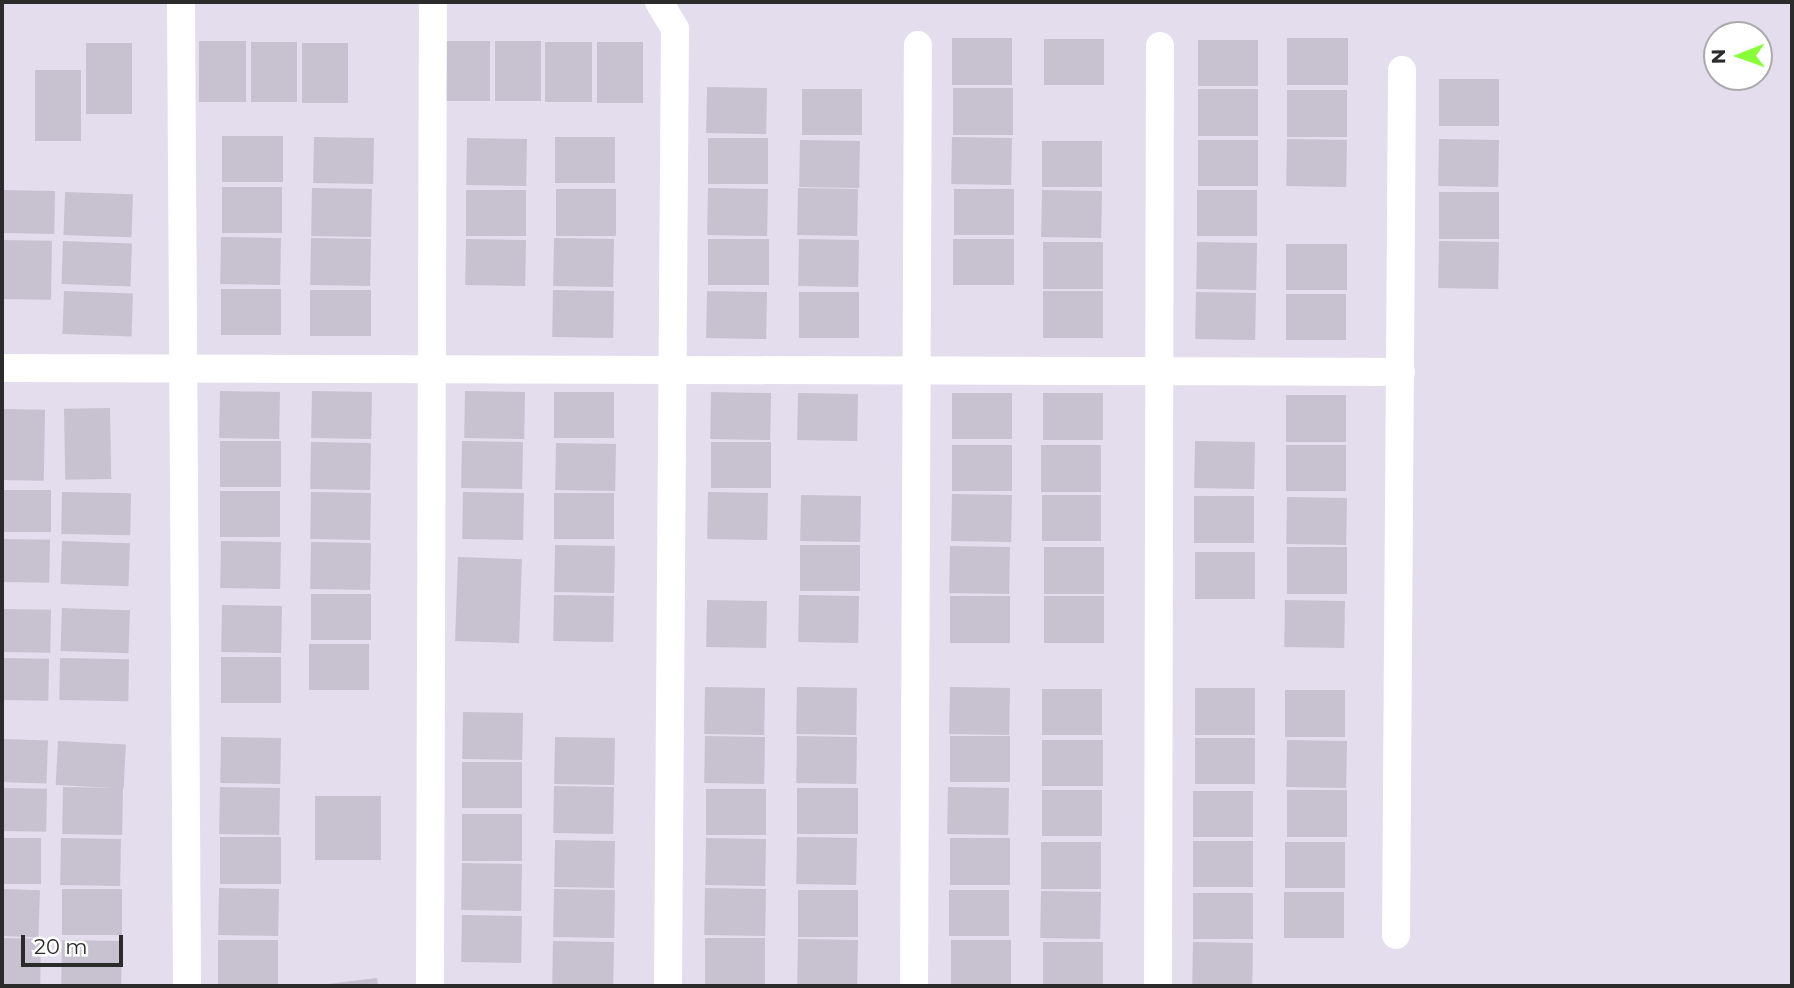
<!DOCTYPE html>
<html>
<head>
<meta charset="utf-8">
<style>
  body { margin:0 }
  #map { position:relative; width:1794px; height:988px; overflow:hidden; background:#e3ddee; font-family:Montserrat,sans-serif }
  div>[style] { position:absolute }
  .building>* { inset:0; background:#c7c1d0; transform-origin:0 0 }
  .street>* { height:28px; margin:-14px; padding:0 14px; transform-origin:14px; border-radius:14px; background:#fff }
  span { translate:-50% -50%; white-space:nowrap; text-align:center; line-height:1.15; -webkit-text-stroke:5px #fff; paint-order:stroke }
  .frame { position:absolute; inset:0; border:4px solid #2b2b2b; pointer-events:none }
  .north { position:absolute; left:1703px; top:21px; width:70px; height:70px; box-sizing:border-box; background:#fff; border:2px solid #aaa; border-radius:50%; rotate:269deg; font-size:19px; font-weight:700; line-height:28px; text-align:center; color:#2b2b2b }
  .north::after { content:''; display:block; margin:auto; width:24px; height:32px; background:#87ff39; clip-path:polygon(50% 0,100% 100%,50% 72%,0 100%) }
  .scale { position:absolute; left:21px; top:935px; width:102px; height:32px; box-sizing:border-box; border:4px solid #2b2b2b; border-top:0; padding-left:9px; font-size:21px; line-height:24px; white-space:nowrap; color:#2b2b2b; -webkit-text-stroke:5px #fff; paint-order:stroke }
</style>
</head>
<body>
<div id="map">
  <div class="building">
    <i style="left:952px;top:38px;width:60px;height:47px"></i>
    <i style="left:1287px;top:38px;width:61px;height:47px"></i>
    <i style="left:1044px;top:39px;width:60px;height:46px"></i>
    <i style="left:1198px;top:40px;width:60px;height:46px"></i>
    <i style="left:246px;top:41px;width:61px;height:47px;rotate:90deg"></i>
    <i style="left:443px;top:41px;width:47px;height:60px"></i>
    <i style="left:495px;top:41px;width:46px;height:60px"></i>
    <i style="left:251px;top:42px;width:46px;height:60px"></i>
    <i style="left:545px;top:42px;width:47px;height:60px"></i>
    <i style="left:597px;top:42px;width:46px;height:61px"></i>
    <i style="left:132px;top:43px;width:71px;height:46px;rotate:90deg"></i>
    <i style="left:302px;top:43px;width:46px;height:60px"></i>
    <i style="left:35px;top:70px;width:46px;height:71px"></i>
    <i style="left:1439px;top:79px;width:60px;height:47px"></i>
    <i style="left:707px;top:87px;width:60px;height:46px;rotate:1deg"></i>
    <i style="left:953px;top:88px;width:60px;height:47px"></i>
    <i style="left:802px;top:89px;width:60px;height:46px"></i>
    <i style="left:1198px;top:89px;width:60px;height:47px"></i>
    <i style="left:1287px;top:90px;width:60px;height:47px"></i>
    <i style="left:222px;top:136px;width:61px;height:46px"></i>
    <i style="left:314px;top:137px;width:60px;height:46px;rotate:1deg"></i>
    <i style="left:555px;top:137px;width:60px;height:46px"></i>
    <i style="left:952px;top:137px;width:60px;height:47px;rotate:1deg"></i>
    <i style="left:467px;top:138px;width:60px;height:47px;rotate:1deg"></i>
    <i style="left:708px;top:138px;width:60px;height:46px"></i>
    <i style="left:1287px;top:139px;width:60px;height:47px;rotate:1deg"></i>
    <i style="left:1439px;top:139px;width:60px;height:47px;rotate:1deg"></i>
    <i style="left:800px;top:140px;width:60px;height:47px;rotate:1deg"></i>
    <i style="left:1198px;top:140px;width:60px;height:46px"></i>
    <i style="left:1042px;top:141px;width:60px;height:46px"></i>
    <i style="left:222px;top:187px;width:60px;height:46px"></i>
    <i style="left:312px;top:188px;width:60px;height:48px;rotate:1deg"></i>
    <i style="left:708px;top:188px;width:60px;height:47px;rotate:1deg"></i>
    <i style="left:798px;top:188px;width:60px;height:47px;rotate:1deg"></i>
    <i style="left:556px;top:189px;width:60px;height:47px"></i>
    <i style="left:954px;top:189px;width:60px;height:46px"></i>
    <i style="left:2px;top:190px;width:53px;height:43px;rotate:1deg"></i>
    <i style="left:466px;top:190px;width:60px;height:46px"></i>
    <i style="left:1042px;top:190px;width:60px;height:47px;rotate:1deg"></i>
    <i style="left:1197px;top:190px;width:60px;height:46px"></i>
    <i style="left:65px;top:192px;width:68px;height:43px;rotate:2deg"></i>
    <i style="left:1439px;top:192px;width:60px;height:47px"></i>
    <i style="left:221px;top:237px;width:60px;height:47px;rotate:1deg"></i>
    <i style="left:311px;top:238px;width:60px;height:47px;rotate:1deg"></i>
    <i style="left:554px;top:238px;width:60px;height:48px;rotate:1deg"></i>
    <i style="left:466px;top:239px;width:60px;height:46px;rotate:1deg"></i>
    <i style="left:708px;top:239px;width:61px;height:46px"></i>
    <i style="left:799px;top:239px;width:60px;height:47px;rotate:1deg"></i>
    <i style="left:953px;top:239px;width:61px;height:46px"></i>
    <i style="left:2px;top:240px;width:50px;height:59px;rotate:1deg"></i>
    <i style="left:63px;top:241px;width:69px;height:43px;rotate:2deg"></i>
    <i style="left:1439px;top:241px;width:60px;height:47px;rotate:1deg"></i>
    <i style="left:1043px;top:242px;width:60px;height:47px"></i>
    <i style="left:1197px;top:242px;width:60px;height:47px;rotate:1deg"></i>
    <i style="left:1286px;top:244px;width:61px;height:46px"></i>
    <i style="left:221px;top:289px;width:60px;height:46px"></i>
    <i style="left:310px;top:290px;width:61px;height:46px"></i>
    <i style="left:553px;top:290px;width:61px;height:47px;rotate:1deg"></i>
    <i style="left:64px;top:291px;width:69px;height:43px;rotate:2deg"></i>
    <i style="left:707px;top:291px;width:60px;height:47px;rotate:1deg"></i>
    <i style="left:1043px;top:291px;width:60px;height:47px"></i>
    <i style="left:799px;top:292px;width:60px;height:46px"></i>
    <i style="left:1196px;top:292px;width:60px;height:47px;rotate:1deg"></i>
    <i style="left:1286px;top:294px;width:60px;height:46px"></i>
    <i style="left:220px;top:391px;width:60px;height:47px;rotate:1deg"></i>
    <i style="left:312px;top:391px;width:60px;height:47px;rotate:1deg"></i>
    <i style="left:465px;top:391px;width:60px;height:47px;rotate:1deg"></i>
    <i style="left:554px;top:392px;width:60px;height:46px"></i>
    <i style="left:711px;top:392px;width:60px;height:47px;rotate:1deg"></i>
    <i style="left:798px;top:393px;width:60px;height:47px;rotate:1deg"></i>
    <i style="left:952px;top:393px;width:60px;height:46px"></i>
    <i style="left:1043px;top:393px;width:60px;height:47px"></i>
    <i style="left:1286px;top:395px;width:60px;height:47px"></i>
    <i style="left:110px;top:408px;width:71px;height:46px;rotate:89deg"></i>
    <i style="left:2px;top:409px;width:43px;height:71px;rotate:1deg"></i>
    <i style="left:220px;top:441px;width:61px;height:46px"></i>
    <i style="left:462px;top:441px;width:61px;height:47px;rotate:1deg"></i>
    <i style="left:1195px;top:441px;width:60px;height:47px;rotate:1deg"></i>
    <i style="left:311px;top:442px;width:60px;height:47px;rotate:1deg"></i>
    <i style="left:711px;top:442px;width:60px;height:46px"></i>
    <i style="left:556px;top:443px;width:60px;height:47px;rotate:1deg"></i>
    <i style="left:952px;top:445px;width:60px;height:46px"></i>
    <i style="left:1041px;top:445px;width:60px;height:47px"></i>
    <i style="left:1286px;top:445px;width:60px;height:46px"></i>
    <i style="left:2px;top:490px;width:49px;height:42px"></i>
    <i style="left:220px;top:491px;width:60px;height:46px"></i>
    <i style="left:62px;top:492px;width:69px;height:42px;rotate:1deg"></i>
    <i style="left:311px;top:492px;width:60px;height:47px;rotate:1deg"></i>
    <i style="left:463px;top:492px;width:61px;height:47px;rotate:1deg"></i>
    <i style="left:708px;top:492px;width:60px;height:47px;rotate:1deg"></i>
    <i style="left:554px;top:493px;width:60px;height:46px"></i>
    <i style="left:952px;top:494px;width:60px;height:47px;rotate:1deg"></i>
    <i style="left:801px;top:495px;width:60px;height:46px;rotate:1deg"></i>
    <i style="left:1042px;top:495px;width:59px;height:46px"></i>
    <i style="left:1194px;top:496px;width:60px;height:47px"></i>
    <i style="left:1287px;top:497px;width:60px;height:47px;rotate:1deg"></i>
    <i style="left:2px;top:539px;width:48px;height:43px;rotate:1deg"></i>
    <i style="left:62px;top:541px;width:68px;height:43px;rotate:2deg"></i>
    <i style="left:221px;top:541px;width:60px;height:47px;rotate:1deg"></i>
    <i style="left:311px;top:542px;width:60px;height:47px;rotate:1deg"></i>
    <i style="left:555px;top:545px;width:60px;height:47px;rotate:1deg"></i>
    <i style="left:800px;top:545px;width:60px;height:46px"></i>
    <i style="left:950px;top:546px;width:60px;height:47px;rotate:1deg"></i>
    <i style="left:1044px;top:547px;width:60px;height:47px"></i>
    <i style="left:1287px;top:547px;width:60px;height:47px"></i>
    <i style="left:1195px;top:552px;width:60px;height:47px"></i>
    <i style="left:458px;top:557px;width:64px;height:84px;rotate:2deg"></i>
    <i style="left:311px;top:594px;width:60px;height:46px"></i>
    <i style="left:554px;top:595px;width:60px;height:46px;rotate:1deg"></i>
    <i style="left:799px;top:595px;width:60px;height:47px;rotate:1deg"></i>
    <i style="left:950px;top:596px;width:60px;height:47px"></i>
    <i style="left:1044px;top:596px;width:60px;height:47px"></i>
    <i style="left:707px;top:600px;width:60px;height:47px;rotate:1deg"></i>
    <i style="left:1285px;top:600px;width:60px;height:47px;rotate:1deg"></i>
    <i style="left:222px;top:605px;width:60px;height:47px;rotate:1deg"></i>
    <i style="left:62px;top:608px;width:68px;height:43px;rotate:2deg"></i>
    <i style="left:2px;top:609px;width:49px;height:43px;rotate:1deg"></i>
    <i style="left:309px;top:644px;width:60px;height:46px"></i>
    <i style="left:221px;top:657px;width:60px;height:46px"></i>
    <i style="left:2px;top:658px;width:47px;height:42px;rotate:1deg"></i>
    <i style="left:60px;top:658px;width:69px;height:42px;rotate:1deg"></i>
    <i style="left:705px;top:687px;width:60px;height:47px;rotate:1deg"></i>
    <i style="left:797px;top:687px;width:60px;height:47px;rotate:1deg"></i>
    <i style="left:950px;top:687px;width:60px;height:47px;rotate:1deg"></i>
    <i style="left:1195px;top:688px;width:60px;height:47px"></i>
    <i style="left:1042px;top:689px;width:60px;height:46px"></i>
    <i style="left:1285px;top:690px;width:60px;height:47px"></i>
    <i style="left:463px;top:712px;width:60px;height:47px;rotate:1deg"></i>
    <i style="left:705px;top:736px;width:60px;height:47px;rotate:1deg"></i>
    <i style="left:797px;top:736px;width:60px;height:47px;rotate:1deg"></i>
    <i style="left:950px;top:736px;width:60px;height:46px"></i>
    <i style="left:221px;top:737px;width:60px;height:46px;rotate:1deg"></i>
    <i style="left:555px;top:737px;width:60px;height:47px;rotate:1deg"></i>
    <i style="left:1195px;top:738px;width:60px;height:46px"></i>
    <i style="left:2px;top:739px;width:46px;height:43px;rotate:2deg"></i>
    <i style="left:1042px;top:740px;width:61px;height:46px"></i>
    <i style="left:1287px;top:740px;width:60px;height:47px;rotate:1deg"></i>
    <i style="left:58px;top:741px;width:68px;height:44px;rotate:3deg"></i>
    <i style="left:462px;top:762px;width:60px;height:46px"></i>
    <i style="left:554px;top:786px;width:60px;height:47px;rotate:1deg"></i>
    <i style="left:63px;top:787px;width:60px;height:47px;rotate:1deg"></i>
    <i style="left:220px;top:787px;width:60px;height:47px;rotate:1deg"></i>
    <i style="left:948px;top:787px;width:61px;height:47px;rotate:1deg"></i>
    <i style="left:2px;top:788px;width:45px;height:43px;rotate:1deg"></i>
    <i style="left:797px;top:788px;width:61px;height:46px"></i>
    <i style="left:706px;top:789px;width:60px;height:46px"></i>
    <i style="left:1042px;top:790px;width:60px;height:46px"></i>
    <i style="left:1287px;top:790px;width:60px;height:47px"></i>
    <i style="left:1193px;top:791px;width:60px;height:46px"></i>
    <i style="left:315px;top:796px;width:66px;height:64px"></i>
    <i style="left:462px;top:814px;width:60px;height:47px"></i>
    <i style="left:220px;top:837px;width:61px;height:47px"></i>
    <i style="left:797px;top:837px;width:60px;height:47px;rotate:1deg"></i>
    <i style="left:2px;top:838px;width:39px;height:46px"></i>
    <i style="left:61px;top:838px;width:60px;height:47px;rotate:1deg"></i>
    <i style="left:706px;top:838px;width:60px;height:47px;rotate:1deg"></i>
    <i style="left:950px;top:838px;width:60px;height:47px"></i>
    <i style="left:555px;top:840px;width:60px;height:47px;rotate:1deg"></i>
    <i style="left:1193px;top:841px;width:60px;height:46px"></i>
    <i style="left:1041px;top:842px;width:60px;height:47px"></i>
    <i style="left:1285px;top:842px;width:60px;height:46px"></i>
    <i style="left:462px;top:863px;width:60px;height:47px;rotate:1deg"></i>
    <i style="left:219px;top:888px;width:60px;height:47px;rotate:1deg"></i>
    <i style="left:705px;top:888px;width:61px;height:47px;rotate:1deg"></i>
    <i style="left:2px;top:889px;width:38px;height:47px;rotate:2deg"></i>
    <i style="left:62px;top:889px;width:60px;height:46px"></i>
    <i style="left:554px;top:889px;width:61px;height:48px;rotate:1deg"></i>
    <i style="left:798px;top:890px;width:60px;height:47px"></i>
    <i style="left:949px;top:890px;width:60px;height:46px"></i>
    <i style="left:1041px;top:891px;width:60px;height:47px;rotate:1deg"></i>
    <i style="left:1284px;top:892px;width:60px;height:46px"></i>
    <i style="left:1193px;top:893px;width:60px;height:46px"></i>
    <i style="left:462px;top:915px;width:60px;height:47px;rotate:1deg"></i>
    <i style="left:2px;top:938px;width:39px;height:47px;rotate:1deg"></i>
    <i style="left:705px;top:938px;width:60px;height:47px"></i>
    <i style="left:798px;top:939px;width:60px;height:47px;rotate:1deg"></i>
    <i style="left:62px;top:940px;width:60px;height:46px;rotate:1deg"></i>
    <i style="left:218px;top:940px;width:60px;height:46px"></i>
    <i style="left:951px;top:940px;width:60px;height:46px"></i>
    <i style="left:553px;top:941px;width:61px;height:45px;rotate:1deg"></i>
    <i style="left:1043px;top:942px;width:60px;height:44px"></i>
    <i style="left:1193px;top:942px;width:60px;height:44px;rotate:1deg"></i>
    <i style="left:377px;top:978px;width:8px;height:58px;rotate:83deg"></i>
  </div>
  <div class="street">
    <i style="left:181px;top:2px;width:984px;rotate:89.65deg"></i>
    <i style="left:659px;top:2px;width:31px;rotate:59deg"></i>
    <i style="left:675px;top:29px;width:957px;rotate:90.42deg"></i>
    <i style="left:2px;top:368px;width:1399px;rotate:0.16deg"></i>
    <i style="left:1396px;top:935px;width:865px;rotate:-89.6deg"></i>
    <i style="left:430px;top:986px;width:984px;rotate:-89.83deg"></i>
    <i style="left:914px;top:986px;width:941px;rotate:-89.76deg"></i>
    <i style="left:1158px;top:986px;width:940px;rotate:-89.88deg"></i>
  </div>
  <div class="frame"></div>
  <div class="north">N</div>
  <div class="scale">20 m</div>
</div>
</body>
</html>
